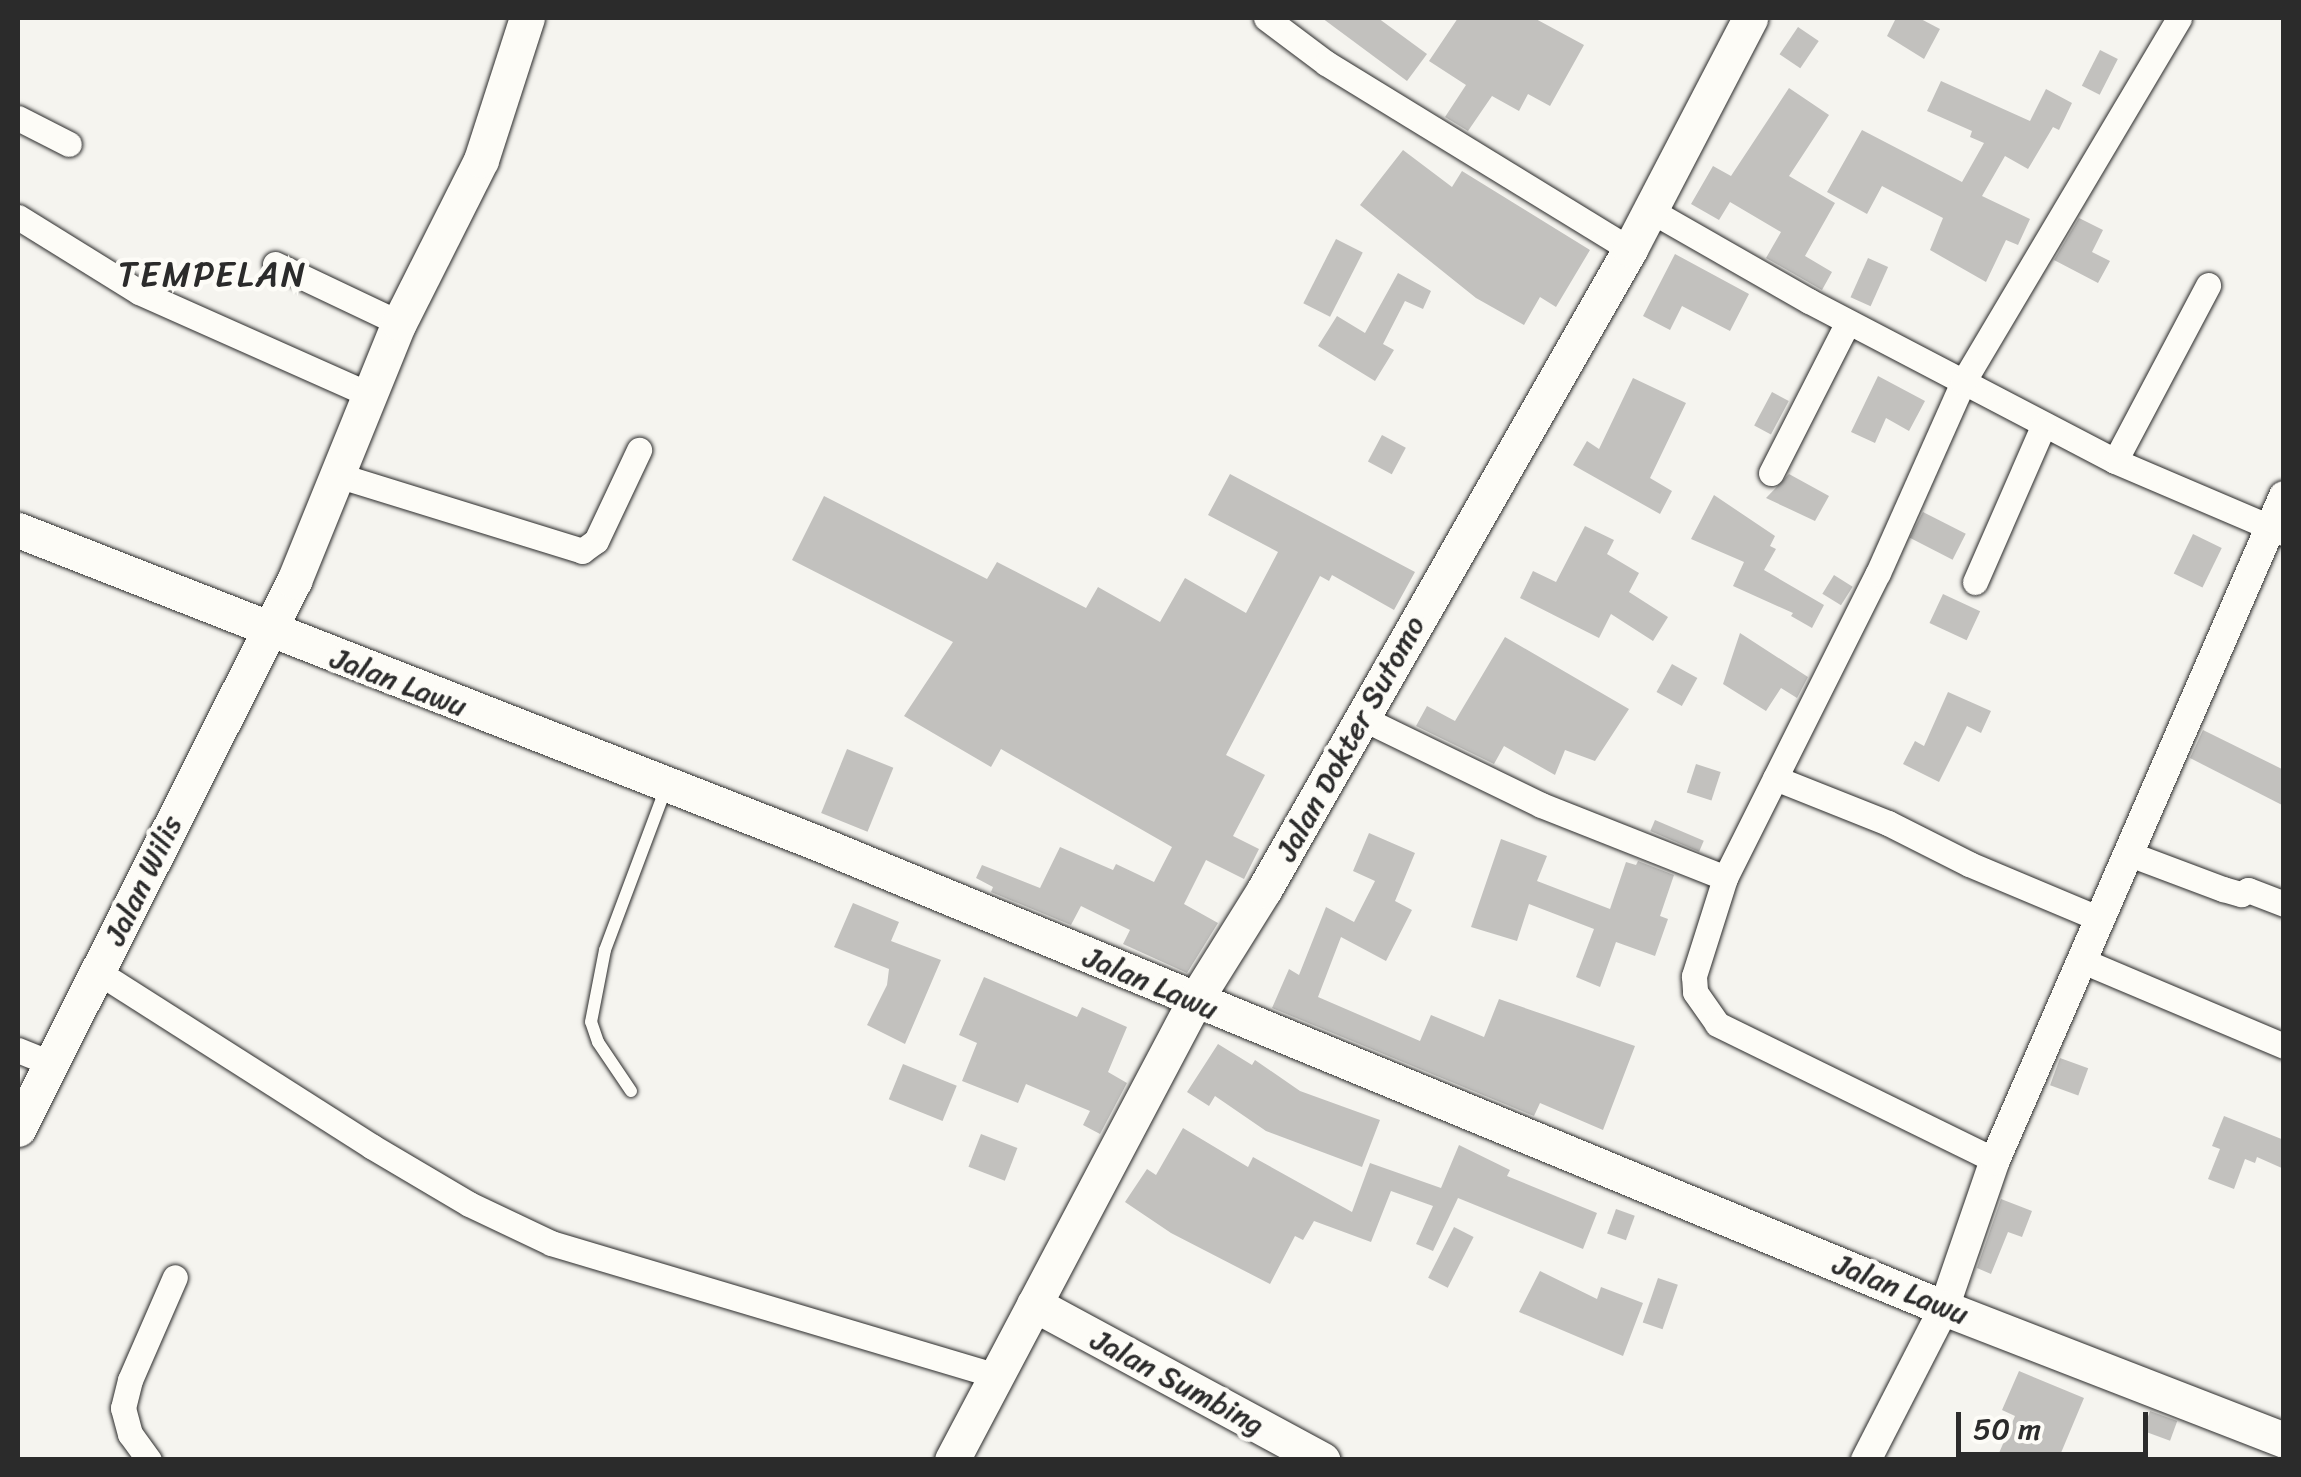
<!DOCTYPE html>
<html>
<head>
<meta charset="utf-8">
<style>
  body { margin:0 }
  #map { position:relative; width:2301px; height:1477px; overflow:hidden; background:#f5f4ef; font-family:Sriracha,sans-serif }
  div>[style] { position:absolute }
  .building>* { inset:0; background:#c2c1be; transform-origin:0 0 }
  .roads { filter:drop-shadow(0 0 2px #2b2b2b) drop-shadow(0 0 2px #2b2b2b) }
  .service>* { height:12px; margin:-6px; padding:0 6px; transform-origin:6px; border-radius:6px; background:#fdfcf7 }
  .minor>* { height:25px; margin:-12.5px; padding:0 12.5px; transform-origin:12.5px; border-radius:12.5px; background:#fdfcf7 }
  .tertiary>* { height:30px; margin:-15px; padding:0 15px; transform-origin:15px; border-radius:15px; background:#fdfcf7 }
  .secondary>* { height:35px; margin:-17.5px; padding:0 17.5px; transform-origin:17.5px; border-radius:17.5px; background:#fdfcf7 }
  span { translate:-50% -50%; white-space:nowrap; text-align:center; line-height:1.15; -webkit-text-stroke:9px #fdfcf7; paint-order:stroke }
  .street-label { font-size:30px; color:#2b2b2b }
  .quarter-label { font-size:35px; color:#2b2b2b; letter-spacing:2.5px }
  .frame { position:absolute; inset:0; border:20px solid #2b2b2b; pointer-events:none }
  .scale { position:absolute; left:1956px; top:1412px; width:192px; height:45px; box-sizing:border-box; border:5px solid #2b2b2b; border-top:0; padding-left:12px; font-size:30px; line-height:35px; white-space:nowrap; color:#2b2b2b; -webkit-text-stroke:8px #fdfcf7; paint-order:stroke }
</style>
</head>
<body>
<div id="map">
  <div class="building">
    <i style="clip-path:polygon(1322px 18px,1378px 18px,1427px 54px,1407px 81px)"></i>
    <i style="clip-path:polygon(1458px 18px,1534px 18px,1584px 45px,1550px 106px,1528px 94px,1519px 111px,1492px 96px,1468px 131px,1445px 117px,1466px 85px,1429px 61px)"></i>
    <i style="clip-path:polygon(1896px 18px,1919px 18px,1940px 29px,1924px 59px,1887px 36px)"></i>
    <i style="left:1798px;top:27px;width:25px;height:33px;rotate:34deg"></i>
    <i style="left:2100px;top:50px;width:20px;height:40px;rotate:27deg"></i>
    <i style="clip-path:polygon(1941px 81px,2030px 121px,2046px 89px,2072px 103px,2059px 130px,2053px 127px,2028px 169px,2005px 156px,1982px 196px,2030px 219px,2018px 245px,2006px 240px,1986px 282px,1930px 250px,1943px 218px,1882px 186px,1867px 214px,1827px 192px,1862px 130px,1962px 182px,1984px 143px,1970px 137px,1972px 131px,1927px 111px)"></i>
    <i style="clip-path:polygon(1789px 88px,1829px 115px,1789px 176px,1835px 203px,1805px 256px,1832px 272px,1822px 290px,1766px 258px,1781px 232px,1730px 202px,1719px 220px,1691px 204px,1713px 166px,1731px 176px)"></i>
    <i style="clip-path:polygon(1403px 150px,1452px 187px,1462px 171px,1590px 250px,1556px 307px,1540px 297px,1524px 325px,1476px 298px,1360px 205px)"></i>
    <i style="clip-path:polygon(2079px 218px,2103px 230px,2092px 252px,2110px 261px,2098px 283px,2054px 260px)"></i>
    <i style="left:1336px;top:239px;width:30px;height:72px;rotate:27deg"></i>
    <i style="clip-path:polygon(1675px 254px,1749px 294px,1730px 331px,1682px 306px,1670px 330px,1643px 316px)"></i>
    <i style="left:1868px;top:258px;width:22px;height:43px;rotate:24deg"></i>
    <i style="clip-path:polygon(1398px 273px,1431px 291px,1423px 309px,1405px 301px,1383px 344px,1394px 350px,1375px 381px,1318px 346px,1337px 316px,1365px 333px)"></i>
    <i style="clip-path:polygon(1878px 376px,1925px 401px,1909px 431px,1886px 418px,1875px 443px,1851px 432px)"></i>
    <i style="clip-path:polygon(1633px 378px,1686px 403px,1650px 478px,1672px 491px,1660px 514px,1573px 465px,1587px 441px,1599px 449px)"></i>
    <i style="left:1772px;top:392px;width:19px;height:38px;rotate:28deg"></i>
    <i style="left:1382px;top:435px;width:27px;height:30px;rotate:28deg"></i>
    <i style="clip-path:polygon(1230px 474px,1415px 572px,1394px 610px,1332px 575px,1329px 581px,1320px 576px,1226px 755px,1265px 775px,1233px 836px,1259px 849px,1244px 879px,1206px 860px,1184px 904px,1218px 923px,1187px 973px,1123px 944px,1130px 930px,1081px 906px,1071px 925px,991px 892px,993px 887px,976px 878px,982px 865px,1040px 888px,1060px 847px,1113px 870px,1116px 864px,1154px 882px,1172px 847px,1001px 749px,991px 767px,904px 716px,953px 642px,792px 560px,824px 496px,987px 579px,997px 562px,1086px 608px,1098px 587px,1160px 622px,1185px 578px,1246px 613px,1278px 552px,1208px 515px)"></i>
    <i style="clip-path:polygon(1789px 474px,1829px 496px,1815px 521px,1766px 498px)"></i>
    <i style="clip-path:polygon(1714px 495px,1775px 536px,1770px 546px,1776px 549px,1764px 570px,1824px 605px,1812px 628px,1791px 616px,1793px 613px,1733px 586px,1744px 562px,1691px 539px)"></i>
    <i style="left:1923px;top:512px;width:48px;height:29px;rotate:27deg"></i>
    <i style="clip-path:polygon(1585px 526px,1614px 540px,1607px 554px,1639px 573px,1629px 592px,1668px 617px,1653px 641px,1611px 614px,1599px 638px,1520px 598px,1533px 571px,1556px 582px)"></i>
    <i style="left:2193px;top:534px;width:32px;height:44px;rotate:26deg"></i>
    <i style="left:1834px;top:575px;width:22px;height:22px;rotate:32deg"></i>
    <i style="left:1943px;top:594px;width:41px;height:32px;rotate:25deg"></i>
    <i style="clip-path:polygon(1740px 633px,1808px 677px,1797px 698px,1781px 688px,1766px 711px,1723px 684px)"></i>
    <i style="clip-path:polygon(1505px 637px,1629px 709px,1595px 761px,1565px 750px,1555px 775px,1504px 746px,1494px 764px,1416px 726px,1427px 706px,1455px 721px)"></i>
    <i style="left:1672px;top:664px;width:29px;height:32px;rotate:29deg"></i>
    <i style="clip-path:polygon(1948px 692px,1991px 711px,1981px 733px,1967px 726px,1939px 782px,1903px 764px,1915px 741px,1924px 746px)"></i>
    <i style="clip-path:polygon(2203px 730px,2284px 770px,2284px 806px,2190px 758px)"></i>
    <i style="left:847px;top:749px;width:50px;height:69px;rotate:22deg"></i>
    <i style="left:1696px;top:764px;width:26px;height:30px;rotate:18deg"></i>
    <i style="left:1655px;top:820px;width:53px;height:12px;rotate:23deg"></i>
    <i style="clip-path:polygon(1369px 833px,1415px 853px,1395px 901px,1412px 910px,1386px 961px,1341px 937px,1318px 997px,1420px 1041px,1431px 1015px,1484px 1037px,1499px 999px,1635px 1046px,1603px 1130px,1540px 1103px,1534px 1116px,1272px 1008px,1289px 969px,1299px 975px,1326px 907px,1354px 922px,1375px 881px,1353px 871px)"></i>
    <i style="clip-path:polygon(1501px 839px,1547px 856px,1537px 881px,1610px 909px,1626px 862px,1636px 865px,1638px 861px,1674px 875px,1660px 916px,1668px 919px,1655px 956px,1616px 942px,1600px 987px,1576px 977px,1594px 929px,1529px 904px,1517px 941px,1471px 927px)"></i>
    <i style="clip-path:polygon(853px 903px,899px 922px,891px 941px,941px 960px,905px 1044px,867px 1025px,887px 985px,889px 969px,834px 947px)"></i>
    <i style="clip-path:polygon(984px 977px,1077px 1017px,1082px 1007px,1127px 1027px,1108px 1072px,1127px 1083px,1100px 1134px,1083px 1125px,1090px 1111px,1026px 1084px,1018px 1103px,962px 1081px,977px 1043px,959px 1035px)"></i>
    <i style="clip-path:polygon(1218px 1044px,1252px 1065px,1255px 1060px,1300px 1091px,1380px 1120px,1362px 1167px,1266px 1131px,1215px 1096px,1209px 1106px,1187px 1092px)"></i>
    <i style="left:2060px;top:1058px;width:30px;height:29px;rotate:20deg"></i>
    <i style="left:903px;top:1064px;width:58px;height:38px;rotate:22deg"></i>
    <i style="clip-path:polygon(2224px 1116px,2284px 1140px,2284px 1169px,2257px 1157px,2255px 1163px,2245px 1159px,2234px 1189px,2208px 1179px,2220px 1149px,2212px 1146px)"></i>
    <i style="clip-path:polygon(1183px 1128px,1248px 1167px,1253px 1157px,1352px 1212px,1370px 1163px,1441px 1188px,1459px 1145px,1510px 1170px,1507px 1176px,1597px 1213px,1583px 1249px,1458px 1198px,1433px 1251px,1416px 1244px,1433px 1206px,1391px 1191px,1371px 1242px,1314px 1221px,1303px 1240px,1295px 1236px,1270px 1284px,1171px 1233px,1125px 1202px,1147px 1169px,1156px 1175px)"></i>
    <i style="left:981px;top:1134px;width:39px;height:35px;rotate:21deg"></i>
    <i style="clip-path:polygon(2001px 1199px,2032px 1211px,2022px 1237px,2008px 1232px,1991px 1274px,1977px 1268px)"></i>
    <i style="left:1616px;top:1209px;width:20px;height:26px;rotate:20deg"></i>
    <i style="left:1454px;top:1227px;width:22px;height:57px;rotate:27deg"></i>
    <i style="clip-path:polygon(1540px 1271px,1597px 1299px,1601px 1287px,1643px 1303px,1623px 1356px,1519px 1312px)"></i>
    <i style="left:1658px;top:1278px;width:21px;height:47px;rotate:19deg"></i>
    <i style="clip-path:polygon(2019px 1371px,2084px 1398px,2058px 1460px,1996px 1460px,2015px 1416px,2002px 1410px)"></i>
    <i style="left:2150px;top:1411px;width:29px;height:21px;rotate:20deg"></i>
  </div>
  <div class="roads">
    <div class="service">
      <i style="left:631px;top:1091px;width:59px;rotate:-124deg"></i>
      <i style="left:598px;top:1042px;width:21px;rotate:-109deg"></i>
      <i style="left:591px;top:1022px;width:73px;rotate:-79deg"></i>
      <i style="left:605px;top:950px;width:173px;rotate:-69.4deg"></i>
    </div>
    <div class="minor">
      <i style="left:1266px;top:18px;width:75px;rotate:36.9deg"></i>
      <i style="left:1326px;top:63px;width:356px;rotate:31.5deg"></i>
      <i style="left:18px;top:118px;width:57px;rotate:27deg"></i>
      <i style="left:1650px;top:210px;width:183px;rotate:29.8deg"></i>
      <i style="left:1809px;top:301px;width:345px;rotate:27.6deg"></i>
      <i style="left:2115px;top:461px;width:184px;rotate:23.1deg"></i>
      <i style="left:18px;top:217px;width:142px;rotate:31.8deg"></i>
      <i style="left:139px;top:292px;width:251px;rotate:24deg"></i>
      <i style="left:275px;top:264px;width:137px;rotate:25.4deg"></i>
      <i style="left:2115px;top:461px;width:199px;rotate:-62.1deg"></i>
      <i style="left:1771px;top:473px;width:169px;rotate:-63deg"></i>
      <i style="left:334px;top:474px;width:260px;rotate:17.2deg"></i>
      <i style="left:582px;top:551px;width:17px;rotate:-36deg"></i>
      <i style="left:596px;top:541px;width:101px;rotate:-64.7deg"></i>
      <i style="left:1975px;top:582px;width:172px;rotate:-66.4deg"></i>
      <i style="left:1360px;top:717px;width:201px;rotate:25.9deg"></i>
      <i style="left:1541px;top:805px;width:198px;rotate:21.6deg"></i>
      <i style="left:1725px;top:878px;width:341px;rotate:-63.4deg"></i>
      <i style="left:1878px;top:573px;width:209px;rotate:-66deg"></i>
      <i style="left:1963px;top:382px;width:423px;rotate:-59.3deg"></i>
      <i style="left:1775px;top:778px;width:122px;rotate:21.7deg"></i>
      <i style="left:1888px;top:823px;width:91px;rotate:26.8deg"></i>
      <i style="left:1969px;top:864px;width:142px;rotate:22.8deg"></i>
      <i style="left:2127px;top:853px;width:103px;rotate:20.6deg"></i>
      <i style="left:2223px;top:889px;width:19px;rotate:16deg"></i>
      <i style="left:2241px;top:894px;width:8px;rotate:-30deg"></i>
      <i style="left:2248px;top:890px;width:39px;rotate:21deg"></i>
      <i style="left:1725px;top:878px;width:103px;rotate:107.6deg"></i>
      <i style="left:1694px;top:976px;width:16px;rotate:86deg"></i>
      <i style="left:1695px;top:992px;width:39px;rotate:55deg"></i>
      <i style="left:1717px;top:1024px;width:309px;rotate:26.1deg"></i>
      <i style="left:2083px;top:961px;width:218px;rotate:22.9deg"></i>
      <i style="left:98px;top:972px;width:324px;rotate:32.5deg"></i>
      <i style="left:371px;top:1146px;width:114px;rotate:30.6deg"></i>
      <i style="left:469px;top:1204px;width:91px;rotate:25.4deg"></i>
      <i style="left:551px;top:1243px;width:464px;rotate:16.6deg"></i>
      <i style="left:18px;top:1050px;width:35px;rotate:22deg"></i>
      <i style="left:149px;top:1460px;width:32px;rotate:-126deg"></i>
      <i style="left:130px;top:1434px;width:27px;rotate:-105deg"></i>
      <i style="left:123px;top:1408px;width:29px;rotate:-76deg"></i>
      <i style="left:130px;top:1380px;width:112px;rotate:-66.4deg"></i>
    </div>
    <div class="tertiary">
      <i style="left:1866px;top:1460px;width:171px;rotate:-62.8deg"></i>
      <i style="left:1944px;top:1308px;width:157px;rotate:-71deg"></i>
      <i style="left:1995px;top:1160px;width:724px;rotate:-66.48deg"></i>
    </div>
    <div class="secondary">
      <i style="left:18px;top:530px;width:856px;rotate:21.38deg"></i>
      <i style="left:815px;top:842px;width:1221px;rotate:22.43deg"></i>
      <i style="left:1944px;top:1308px;width:365px;rotate:21.2deg"></i>
      <i style="left:18px;top:1129px;width:614px;rotate:-63.27deg"></i>
      <i style="left:294px;top:581px;width:279px;rotate:-67.9deg"></i>
      <i style="left:399px;top:323px;width:182px;rotate:-63.3deg"></i>
      <i style="left:481px;top:160px;width:149px;rotate:-72.1deg"></i>
      <i style="left:1034px;top:1304px;width:328px;rotate:28.4deg"></i>
      <i style="left:952px;top:1460px;width:518px;rotate:-62.15deg"></i>
      <i style="left:1194px;top:1002px;width:132px;rotate:-58deg"></i>
      <i style="left:1264px;top:890px;width:738px;rotate:-60.27deg"></i>
      <i style="left:1630px;top:249px;width:260px;rotate:-62.5deg"></i>
    </div>
  </div>
  <div class="street-label">
    <span style="left:399px;top:682px;rotate:21deg">Jalan Lawu</span>
    <span style="left:1350px;top:738px;rotate:-61deg">Jalan Dokter Sutomo</span>
    <span style="left:143px;top:880px;rotate:-64deg">Jalan Wilis</span>
    <span style="left:1151px;top:983px;rotate:23deg">Jalan Lawu</span>
    <span style="left:1901px;top:1289px;rotate:22deg">Jalan Lawu</span>
    <span style="left:1178px;top:1382px;rotate:28deg">Jalan Sumbing</span>
  </div>
  <div class="quarter-label">
    <span style="left:213px;top:274px">TEMPELAN</span>
  </div>
  <div class="frame"></div>
  <div class="scale">50 m</div>
</div>
</body>
</html>
